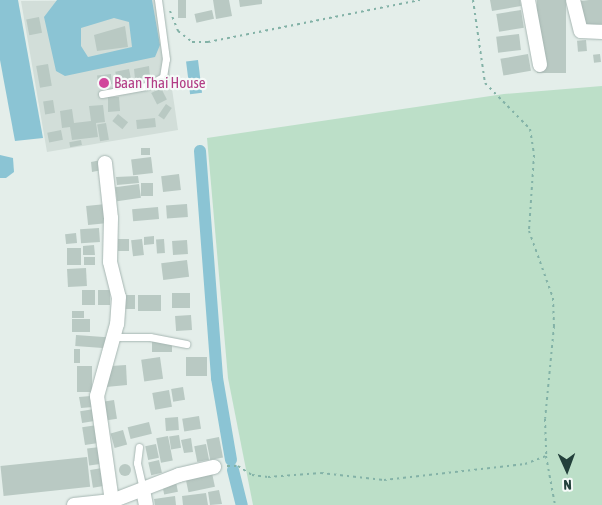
<!DOCTYPE html>
<html>
<head>
<meta charset="utf-8">
<style>
  body { margin:0 }
  #map { position:relative; width:602px; height:505px; overflow:hidden; background:#e4eeea; font-family:"Asap Condensed",sans-serif }
  div>[style] { position:absolute }
  .built>* { inset:0; background:#d2ded9 }
  .green>* { inset:0; background:#bcdfc8 }
  .water>* { inset:0; background:#8bc4d4; transform-origin:0 0 }
  .canal>* { height:12px; margin:-6px; padding:0 6px; transform-origin:6px; border-radius:6px; background:#8bc4d4 }
  .building>* { inset:0; background:#b9c9c3; transform-origin:0 0 }
  .round { border-radius:50% }
  .path>* { height:2px; margin-top:-1px; transform-origin:0; background:repeating-linear-gradient(90deg,#83b2a7 0 2.5px,transparent 0 6.5px) }
  .roads { filter:drop-shadow(0 0 1px #a6b6b2) drop-shadow(0 0 1px #a6b6b2) }
  .lane>* { height:7px; margin:-3.5px; padding:0 3.5px; transform-origin:3.5px; border-radius:3.5px; background:#fff }
  .street>* { height:14px; margin:-7px; padding:0 7px; transform-origin:7px; border-radius:7px; background:#fff }
  .dots>* { width:14px; height:14px; translate:-50% -50%; box-sizing:border-box; border:2px solid #f5faf8; border-radius:50% }
  span { translate:-50% -50%; white-space:nowrap; text-align:center; line-height:1.15; -webkit-text-stroke:4.5px #f5faf8; paint-order:stroke }
  .hotel-label { font-size:15px; color:#b23c85 }
  .left { translate:0 -50%; text-align:left }
  .north { position:absolute; left:542px; top:445px; width:50px; height:50px; -webkit-text-stroke:4px #f5faf8; paint-order:stroke; rotate:178deg; font-size:14px; font-weight:700; line-height:20px; text-align:center; color:#23403b }
  .north::after { content:''; display:block; margin:auto; width:18px; height:22px; background:#23403b; clip-path:polygon(50% 0,100% 100%,50% 72%,0 100%) }
</style>
</head>
<body>
<div id="map">
  <div class="built">
    <i style="clip-path:polygon(159px 0,178px 130px,47px 152px,21px 1px)"></i>
  </div>
  <div class="green">
    <i style="clip-path:polygon(602px 86px,602px 505px,253px 505px,228px 378px,207px 138px,504px 94px)"></i>
  </div>
  <div class="water">
    <i style="clip-path:polygon(0 0,18px 0,43px 138px,15px 141px,0 60px)"></i>
    <i style="clip-path:polygon(evenodd,57px 0,152px 0,160px 45px,155px 57px,65px 76px,56px 71px,44px 17px,57px 0,114px 18px,129px 22px,132px 47px,88px 57px,81px 46px,81px 28px,114px 18px)"></i>
    <i style="left:198px;top:60px;width:33px;height:12px;rotate:83deg"></i>
    <i style="clip-path:polygon(0 155px,13px 158px,14px 172px,6px 178px,0 178px)"></i>
  </div>
  <div class="canal">
    <i style="left:200px;top:151px;width:228px;rotate:85.7deg"></i>
    <i style="left:217px;top:378px;width:83px;rotate:80.3deg"></i>
    <i style="left:233px;top:470px;width:36px;rotate:76deg"></i>
  </div>
  <div class="building">
    <i style="left:178px;top:0;width:8px;height:18px"></i>
    <i style="clip-path:polygon(213px 0,229px 0,232px 16px,216px 19px)"></i>
    <i style="clip-path:polygon(239px 0,262px 0,262px 4px,240px 7px)"></i>
    <i style="clip-path:polygon(490px 0,520px 0,521px 6px,492px 11px)"></i>
    <i style="left:537px;top:0;width:29px;height:73px"></i>
    <i style="clip-path:polygon(589px 0,602px 0,602px 24px,584px 26px,581px 1px)"></i>
    <i style="left:212px;top:10px;width:9px;height:18px;rotate:77deg"></i>
    <i style="left:521px;top:10px;width:18px;height:25px;rotate:81deg"></i>
    <i style="left:39px;top:17px;width:16px;height:13px;rotate:79deg"></i>
    <i style="clip-path:polygon(125px 26px,128px 47px,97px 51px,94px 35px)"></i>
    <i style="left:519px;top:34px;width:16px;height:23px;rotate:83deg"></i>
    <i style="left:586px;top:40px;width:11px;height:9px;rotate:85deg"></i>
    <i style="left:528px;top:54px;width:17px;height:28px;rotate:80deg"></i>
    <i style="left:600px;top:54px;width:8px;height:7px;rotate:83deg"></i>
    <i style="left:48px;top:64px;width:22px;height:12px;rotate:80deg"></i>
    <i style="clip-path:polygon(149px 66px,150px 77px,135px 79px,134px 69px)"></i>
    <i style="left:129px;top:69px;width:10px;height:14px;rotate:79deg"></i>
    <i style="left:111px;top:74px;width:10px;height:14px;rotate:84deg"></i>
    <i style="left:161px;top:88px;width:13px;height:11px;rotate:63deg"></i>
    <i style="clip-path:polygon(108px 97px,119px 97px,120px 111px,108px 112px)"></i>
    <i style="left:53px;top:100px;width:13px;height:10px;rotate:81deg"></i>
    <i style="left:166px;top:104px;width:7px;height:14px;rotate:34deg"></i>
    <i style="clip-path:polygon(103px 105px,105px 122px,96px 123px,98px 137px,72px 140px,70px 127px,62px 128px,60px 111px,72px 109px,74px 123px,91px 121px,89px 106px)"></i>
    <i style="left:118px;top:114px;width:13px;height:9px;rotate:39deg"></i>
    <i style="left:155px;top:118px;width:9px;height:19px;rotate:84deg"></i>
    <i style="left:106px;top:123px;width:17px;height:9px;rotate:80deg"></i>
    <i style="left:61px;top:130px;width:10px;height:14px;rotate:79deg"></i>
    <i style="left:81px;top:140px;width:5px;height:12px;rotate:79deg"></i>
    <i style="left:150px;top:148px;width:7px;height:9px;rotate:90deg"></i>
    <i style="left:151px;top:157px;width:16px;height:20px;rotate:83deg"></i>
    <i style="clip-path:polygon(101px 160px,102px 170px,92px 172px,91px 162px)"></i>
    <i style="left:179px;top:174px;width:16px;height:18px;rotate:83deg"></i>
    <i style="clip-path:polygon(138px 176px,139px 183px,117px 185px,116px 177px)"></i>
    <i style="left:153px;top:183px;width:13px;height:12px;rotate:90deg"></i>
    <i style="left:139px;top:184px;width:14px;height:24px;rotate:82deg"></i>
    <i style="left:106px;top:204px;width:19px;height:20px;rotate:84deg"></i>
    <i style="left:187px;top:204px;width:13px;height:21px;rotate:86deg"></i>
    <i style="left:158px;top:207px;width:12px;height:26px;rotate:85deg"></i>
    <i style="left:99px;top:228px;width:14px;height:19px;rotate:86deg"></i>
    <i style="left:76px;top:233px;width:10px;height:11px;rotate:84deg"></i>
    <i style="clip-path:polygon(154px 236px,154px 244px,144px 245px,144px 237px)"></i>
    <i style="left:129px;top:239px;width:12px;height:11px;rotate:90deg"></i>
    <i style="left:142px;top:239px;width:16px;height:11px;rotate:83deg"></i>
    <i style="left:164px;top:239px;width:14px;height:8px;rotate:86deg"></i>
    <i style="left:187px;top:240px;width:14px;height:15px;rotate:86deg"></i>
    <i style="clip-path:polygon(94px 245px,95px 255px,83px 255px,83px 246px)"></i>
    <i style="left:81px;top:248px;width:17px;height:14px;rotate:90deg"></i>
    <i style="left:84px;top:257px;width:11px;height:8px"></i>
    <i style="left:187px;top:260px;width:17px;height:26px;rotate:83deg"></i>
    <i style="left:86px;top:268px;width:18px;height:19px;rotate:87deg"></i>
    <i style="left:82px;top:290px;width:13px;height:15px"></i>
    <i style="left:98px;top:290px;width:12px;height:15px"></i>
    <i style="left:190px;top:293px;width:15px;height:18px;rotate:90deg"></i>
    <i style="left:124px;top:295px;width:11px;height:14px"></i>
    <i style="left:138px;top:295px;width:23px;height:16px"></i>
    <i style="left:72px;top:311px;width:12px;height:7px"></i>
    <i style="left:191px;top:315px;width:15px;height:16px;rotate:86deg"></i>
    <i style="left:72px;top:319px;width:18px;height:13px"></i>
    <i style="left:76px;top:335px;width:31px;height:11px;rotate:4deg"></i>
    <i style="left:172px;top:342px;width:10px;height:20px;rotate:90deg"></i>
    <i style="left:74px;top:349px;width:6px;height:14px"></i>
    <i style="left:160px;top:357px;width:22px;height:19px;rotate:82deg"></i>
    <i style="left:186px;top:357px;width:21px;height:19px"></i>
    <i style="clip-path:polygon(126px 365px,127px 385px,106px 387px,111px 366px)"></i>
    <i style="left:77px;top:366px;width:15px;height:26px"></i>
    <i style="left:183px;top:387px;width:13px;height:12px;rotate:81deg"></i>
    <i style="left:169px;top:390px;width:17px;height:17px;rotate:80deg"></i>
    <i style="clip-path:polygon(91px 396px,93px 407px,81px 408px,79px 397px)"></i>
    <i style="left:114px;top:400px;width:19px;height:13px;rotate:81deg"></i>
    <i style="left:94px;top:409px;width:12px;height:14px;rotate:81deg"></i>
    <i style="left:199px;top:416px;width:13px;height:17px;rotate:81deg"></i>
    <i style="left:178px;top:417px;width:13px;height:13px;rotate:86deg"></i>
    <i style="left:149px;top:422px;width:12px;height:22px;rotate:76deg"></i>
    <i style="left:97px;top:425px;width:18px;height:15px;rotate:81deg"></i>
    <i style="left:123px;top:430px;width:15px;height:13px;rotate:74deg"></i>
    <i style="left:179px;top:435px;width:13px;height:10px;rotate:81deg"></i>
    <i style="left:168px;top:436px;width:25px;height:12px;rotate:79deg"></i>
    <i style="left:219px;top:437px;width:21px;height:13px;rotate:79deg"></i>
    <i style="clip-path:polygon(191px 438px,193px 452px,184px 453px,181px 440px)"></i>
    <i style="left:156px;top:444px;width:14px;height:11px;rotate:78deg"></i>
    <i style="left:206px;top:444px;width:16px;height:12px;rotate:79deg"></i>
    <i style="left:100px;top:447px;width:17px;height:13px;rotate:83deg"></i>
    <i style="left:87px;top:457px;width:30px;height:87px;rotate:84deg"></i>
    <i style="left:159px;top:460px;width:13px;height:11px;rotate:77deg"></i>
    <i class="round" style="left:119px;top:464px;width:12px;height:12px"></i>
    <i style="left:102px;top:468px;width:18px;height:12px;rotate:81deg"></i>
    <i style="left:212px;top:473px;width:14px;height:27px;rotate:78deg"></i>
    <i style="left:176px;top:482px;width:10px;height:14px;rotate:79deg"></i>
    <i style="clip-path:polygon(219px 490px,222px 504px,210px 505px,208px 492px)"></i>
    <i style="clip-path:polygon(206px 493px,208px 505px,183px 505px,182px 496px)"></i>
    <i style="clip-path:polygon(175px 496px,176px 505px,155px 505px,154px 499px)"></i>
  </div>
  <div class="path">
    <i style="left:473px;top:0;width:84px;rotate:81.8deg"></i>
    <i style="left:485px;top:83px;width:64px;rotate:45.6deg"></i>
    <i style="left:530px;top:129px;width:26px;rotate:81deg"></i>
    <i style="left:534px;top:155px;width:76px;rotate:93.8deg"></i>
    <i style="left:529px;top:231px;width:71px;rotate:70.3deg"></i>
    <i style="left:553px;top:298px;width:28px;rotate:88deg"></i>
    <i style="left:554px;top:326px;width:93px;rotate:95.5deg"></i>
    <i style="left:545px;top:419px;width:37px;rotate:88deg"></i>
    <i style="left:546px;top:456px;width:50px;rotate:79.6deg"></i>
    <i style="left:170px;top:11px;width:22px;rotate:68deg"></i>
    <i style="left:178px;top:31px;width:18px;rotate:38deg"></i>
    <i style="left:192px;top:42px;width:16px"></i>
    <i style="left:208px;top:42px;width:216px;rotate:-11.2deg"></i>
    <i style="left:227px;top:466px;width:11px"></i>
    <i style="left:238px;top:466px;width:17px;rotate:33deg"></i>
    <i style="left:252px;top:475px;width:16px;rotate:7deg"></i>
    <i style="left:268px;top:477px;width:53px;rotate:-4.3deg"></i>
    <i style="left:321px;top:473px;width:63px;rotate:6.3deg"></i>
    <i style="left:384px;top:480px;width:142px;rotate:-6.5deg"></i>
    <i style="left:525px;top:464px;width:22px;rotate:-21deg"></i>
  </div>
  <div class="roads">
    <div class="lane">
      <i style="left:102px;top:94px;width:45px;rotate:-10.3deg"></i>
      <i style="left:146px;top:86px;width:19px;rotate:-28deg"></i>
      <i style="left:163px;top:77px;width:18px;rotate:-81deg"></i>
      <i style="left:166px;top:59px;width:60px;rotate:-97.7deg"></i>
      <i style="left:114px;top:337px;width:36px"></i>
      <i style="left:150px;top:337px;width:37px;rotate:11deg"></i>
      <i style="left:139px;top:447px;width:16px;rotate:97deg"></i>
      <i style="left:137px;top:463px;width:28px;rotate:77deg"></i>
    </div>
    <div class="street">
      <i style="left:528px;top:0;width:66px;rotate:79.5deg"></i>
      <i style="left:573px;top:0;width:32px;rotate:76deg"></i>
      <i style="left:581px;top:31px;width:21px;rotate:3deg"></i>
      <i style="left:105px;top:163px;width:55px;rotate:83.8deg"></i>
      <i style="left:111px;top:218px;width:44px;rotate:91.3deg"></i>
      <i style="left:110px;top:262px;width:36px;rotate:76deg"></i>
      <i style="left:119px;top:297px;width:27px;rotate:94deg"></i>
      <i style="left:117px;top:324px;width:75px;rotate:105.5deg"></i>
      <i style="left:97px;top:396px;width:106px;rotate:81.9deg"></i>
      <i style="left:143px;top:490px;width:15px;rotate:79deg"></i>
      <i style="left:74px;top:505px;width:38px;rotate:-6deg"></i>
      <i style="left:112px;top:501px;width:72px;rotate:-21.2deg"></i>
      <i style="left:179px;top:475px;width:36px;rotate:-13deg"></i>
    </div>
  </div>
  <div class="dots">
    <i style="left:104px;top:83px;background:#d1479c"></i>
  </div>
  <div class="hotel-label">
    <span class="left" style="left:114px;top:83px">Baan Thai House</span>
  </div>
  <div class="north">N</div>
</div>
</body>
</html>
